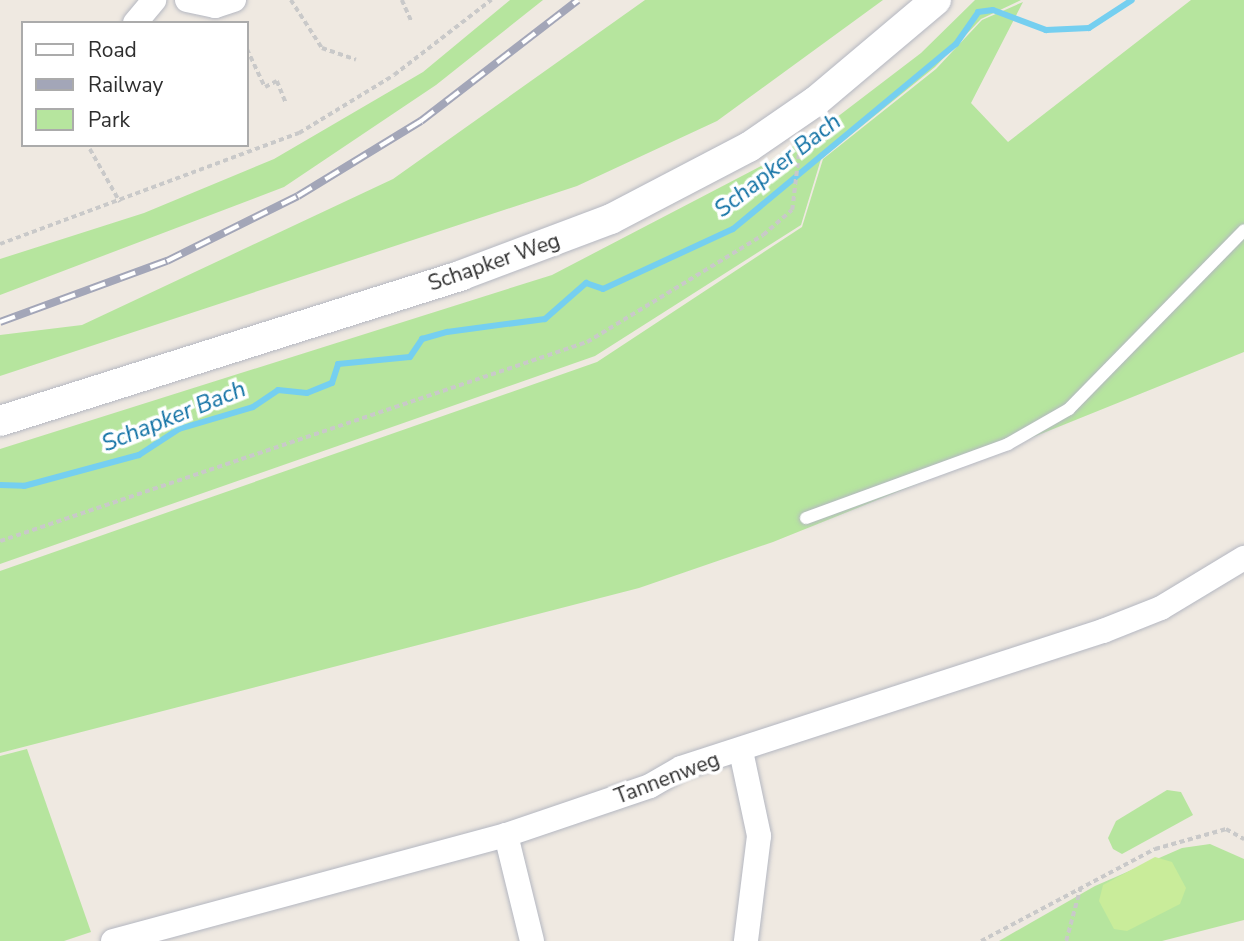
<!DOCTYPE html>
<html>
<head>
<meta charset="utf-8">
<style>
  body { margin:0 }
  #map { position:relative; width:1244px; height:941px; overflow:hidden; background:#efe9e1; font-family:"Nunito Sans",sans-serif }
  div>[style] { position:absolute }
  .green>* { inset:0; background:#b6e59e }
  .pitch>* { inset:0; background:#c9ec9a }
  .stream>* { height:6px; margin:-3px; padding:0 3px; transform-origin:3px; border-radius:3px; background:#75cff0 }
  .path>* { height:3.5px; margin-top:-1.75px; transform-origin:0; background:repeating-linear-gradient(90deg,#c9c9c9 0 5px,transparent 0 8.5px) }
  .roads { filter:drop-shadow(0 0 2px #b4b7c1) drop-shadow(0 0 2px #b4b7c1) }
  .service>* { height:12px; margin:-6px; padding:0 6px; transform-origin:6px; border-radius:6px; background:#fff }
  .minor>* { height:24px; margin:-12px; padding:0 12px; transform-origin:12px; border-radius:12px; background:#fff }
  .tertiary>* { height:30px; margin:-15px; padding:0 15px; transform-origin:15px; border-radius:15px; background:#fff }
  .rail>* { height:8px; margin-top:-4px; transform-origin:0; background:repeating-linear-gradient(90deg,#fff 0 16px,#a3a6b8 0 32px); box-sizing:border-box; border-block:2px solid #a3a6b8 }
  span { translate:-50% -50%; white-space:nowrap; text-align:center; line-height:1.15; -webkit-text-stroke:7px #fff; paint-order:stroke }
  .street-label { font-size:21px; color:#2e2e2e }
  .water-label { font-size:23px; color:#0d6fa3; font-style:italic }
  .legend { position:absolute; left:21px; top:21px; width:228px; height:126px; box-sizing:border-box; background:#fff; border:2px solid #ababab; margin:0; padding:9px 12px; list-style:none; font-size:21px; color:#2e2e2e }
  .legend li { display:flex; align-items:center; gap:14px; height:35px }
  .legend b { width:35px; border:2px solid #ababab }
</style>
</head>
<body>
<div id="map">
  <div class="green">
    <i style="clip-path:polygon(510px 0,543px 0,436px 85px,284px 187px,0 295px,0 259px,144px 213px,274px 159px,423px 72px)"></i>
    <i style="clip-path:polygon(645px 0,883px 0,717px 121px,577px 186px,0 376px,0 335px,82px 325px,393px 179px)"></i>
    <i style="clip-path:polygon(975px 0,1021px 0,981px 19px,935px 67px,821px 159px,801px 225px,595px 356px,0 564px,0 449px,552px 275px,765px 164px,828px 124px,921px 53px)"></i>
    <i style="clip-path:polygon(1191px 0,1244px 0,1244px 352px,773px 542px,639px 588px,0 753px,0 571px,597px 362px,802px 227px,823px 159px,936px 69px,982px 20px,1023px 2px,971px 103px,1008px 142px)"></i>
    <i style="clip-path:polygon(27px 749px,91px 932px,64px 941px,0 941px,0 756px)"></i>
    <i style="clip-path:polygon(1167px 790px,1181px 792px,1193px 815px,1122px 854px,1113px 849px,1108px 838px,1116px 821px)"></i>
    <i style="clip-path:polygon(1210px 844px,1244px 859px,1244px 920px,1162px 941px,999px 941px,1095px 886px,1182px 848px)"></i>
  </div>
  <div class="pitch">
    <i style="clip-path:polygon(1155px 857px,1172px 862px,1186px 888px,1180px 904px,1127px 931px,1114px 929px,1099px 901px,1103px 885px)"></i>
  </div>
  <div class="stream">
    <i style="left:0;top:485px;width:24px;rotate:2deg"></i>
    <i style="left:24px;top:486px;width:119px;rotate:-15.1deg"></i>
    <i style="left:139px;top:455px;width:48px;rotate:-33deg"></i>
    <i style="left:179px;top:429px;width:77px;rotate:-16.6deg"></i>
    <i style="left:253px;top:407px;width:30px;rotate:-34deg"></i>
    <i style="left:278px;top:390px;width:29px;rotate:6deg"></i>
    <i style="left:307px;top:393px;width:27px;rotate:-22deg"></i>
    <i style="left:332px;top:383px;width:20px;rotate:-72deg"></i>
    <i style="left:338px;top:364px;width:72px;rotate:-5.6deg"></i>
    <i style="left:410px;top:357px;width:22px;rotate:-56deg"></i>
    <i style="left:422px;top:339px;width:26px;rotate:-16deg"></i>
    <i style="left:447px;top:332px;width:99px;rotate:-7.6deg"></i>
    <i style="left:545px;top:319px;width:55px;rotate:-41.3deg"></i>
    <i style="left:586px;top:283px;width:18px;rotate:19deg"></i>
    <i style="left:603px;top:289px;width:143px;rotate:-24.8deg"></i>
    <i style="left:733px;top:229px;width:290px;rotate:-39.7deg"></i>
    <i style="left:956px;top:44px;width:39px;rotate:-55deg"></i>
    <i style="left:978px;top:12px;width:15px;rotate:-8deg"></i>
    <i style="left:993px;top:10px;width:57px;rotate:20.7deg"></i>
    <i style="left:1046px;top:30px;width:43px;rotate:-2.7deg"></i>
    <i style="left:1089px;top:28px;width:51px;rotate:-33.1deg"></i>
  </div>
  <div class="path">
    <i style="left:291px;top:0;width:57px;rotate:57.1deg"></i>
    <i style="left:322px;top:48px;width:36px;rotate:19deg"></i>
    <i style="left:402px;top:0;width:24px;rotate:66deg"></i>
    <i style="left:247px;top:49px;width:42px;rotate:64.7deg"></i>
    <i style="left:265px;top:87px;width:13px;rotate:-27deg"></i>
    <i style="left:277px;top:81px;width:24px;rotate:68deg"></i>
    <i style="left:90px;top:149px;width:61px;rotate:60.5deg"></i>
    <i style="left:0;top:244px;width:319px;rotate:-20.4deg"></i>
    <i style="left:299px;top:133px;width:111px;rotate:-31.4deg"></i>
    <i style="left:394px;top:75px;width:123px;rotate:-37.7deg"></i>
    <i style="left:0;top:541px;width:620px;rotate:-18.73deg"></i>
    <i style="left:587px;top:342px;width:206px;rotate:-31.3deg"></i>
    <i style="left:763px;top:235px;width:38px;rotate:-41deg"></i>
    <i style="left:792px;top:210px;width:67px;rotate:-83.2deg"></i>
    <i style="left:981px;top:941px;width:197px;rotate:-27.9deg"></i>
    <i style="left:1155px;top:849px;width:74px;rotate:-15.7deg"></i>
    <i style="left:1226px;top:829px;width:21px;rotate:29deg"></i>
    <i style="left:1066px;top:941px;width:54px;rotate:-74.9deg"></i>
  </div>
  <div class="roads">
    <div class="service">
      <i style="left:806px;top:518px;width:215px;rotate:-20.1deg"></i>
      <i style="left:1008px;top:444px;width:70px;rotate:-29.8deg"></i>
      <i style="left:1069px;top:409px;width:250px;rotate:-45.6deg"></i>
    </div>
    <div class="minor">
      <i style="left:187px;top:0;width:29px;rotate:12deg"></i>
      <i style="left:215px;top:6px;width:20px;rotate:-18deg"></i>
      <i style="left:135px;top:23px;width:30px;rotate:-50deg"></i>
      <i style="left:741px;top:751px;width:87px;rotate:78deg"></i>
      <i style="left:759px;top:836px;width:106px;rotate:97.1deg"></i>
      <i style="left:506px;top:835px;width:109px;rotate:76.2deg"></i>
      <i style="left:113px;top:941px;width:407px;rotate:-15.1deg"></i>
      <i style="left:506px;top:835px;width:152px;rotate:-18.8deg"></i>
      <i style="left:650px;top:786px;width:36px;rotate:-30deg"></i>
      <i style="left:681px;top:768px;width:444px;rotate:-18deg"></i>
      <i style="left:1103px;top:631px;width:62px;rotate:-21.6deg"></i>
      <i style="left:1161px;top:608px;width:97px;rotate:-31.1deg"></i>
    </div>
    <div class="tertiary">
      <i style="left:0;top:421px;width:485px;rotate:-17.5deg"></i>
      <i style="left:462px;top:275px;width:159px;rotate:-20.6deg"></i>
      <i style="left:611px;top:219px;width:156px;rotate:-27.6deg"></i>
      <i style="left:749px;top:147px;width:81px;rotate:-34.5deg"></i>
      <i style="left:816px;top:101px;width:157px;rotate:-40.1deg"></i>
    </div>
  </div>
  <div class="rail">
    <i style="left:0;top:322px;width:178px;rotate:-20.1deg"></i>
    <i style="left:167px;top:261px;width:146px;rotate:-26.4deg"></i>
    <i style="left:298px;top:196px;width:144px;rotate:-31.4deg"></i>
    <i style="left:421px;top:121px;width:198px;rotate:-37.6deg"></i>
  </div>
  <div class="street-label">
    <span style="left:494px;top:262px;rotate:-19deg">Schapker Weg</span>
    <span style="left:667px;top:778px;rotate:-21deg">Tannenweg</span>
  </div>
  <div class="water-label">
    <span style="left:778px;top:166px;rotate:-38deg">Schapker Bach</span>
    <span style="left:174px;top:417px;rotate:-22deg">Schapker Bach</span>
  </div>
  <ul class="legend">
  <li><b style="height:9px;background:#fff"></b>Road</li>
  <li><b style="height:9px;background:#a3a6b8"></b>Railway</li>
  <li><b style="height:19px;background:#b6e59e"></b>Park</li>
  </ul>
</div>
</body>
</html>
